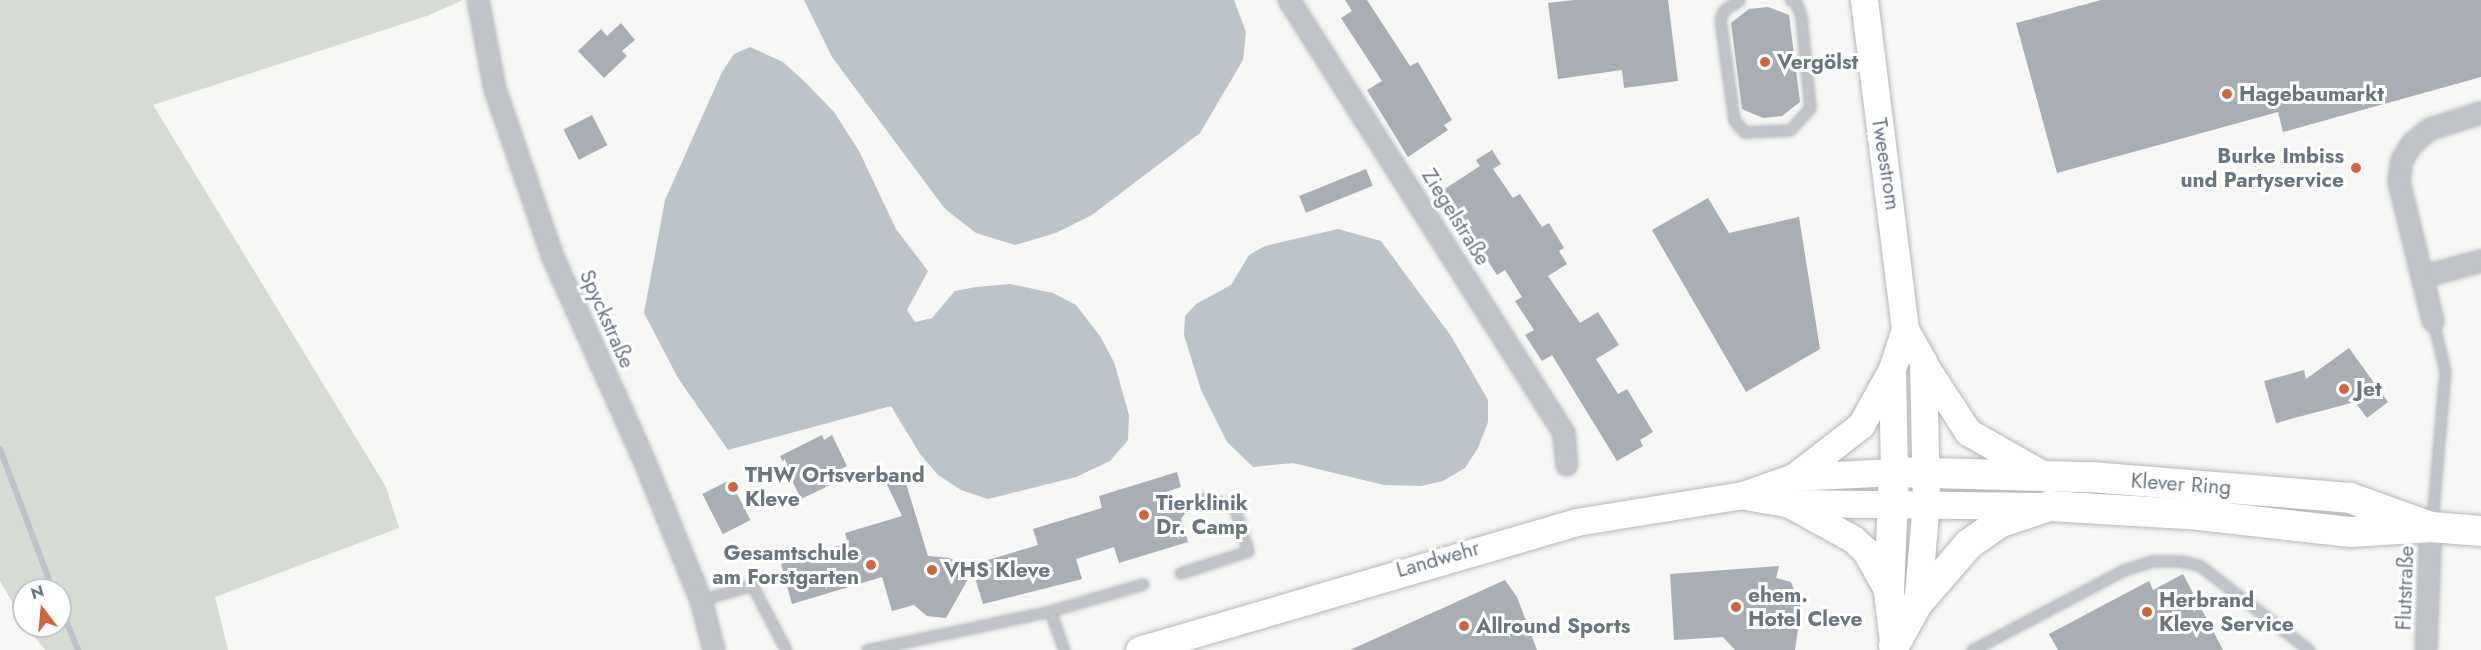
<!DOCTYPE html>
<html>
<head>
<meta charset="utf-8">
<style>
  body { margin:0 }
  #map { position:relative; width:2481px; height:650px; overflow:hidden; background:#f6f6f4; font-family:Jost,sans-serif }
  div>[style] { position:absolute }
  .green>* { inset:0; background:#d6dbd3 }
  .water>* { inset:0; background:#bcc3c9 }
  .stream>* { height:6px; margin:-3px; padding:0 3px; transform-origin:3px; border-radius:3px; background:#bcc3c9 }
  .building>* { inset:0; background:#a8aeb3; transform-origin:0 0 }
  .roads { filter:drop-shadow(0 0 2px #b3b7bb) drop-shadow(0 0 2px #b3b7bb) }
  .lane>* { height:9px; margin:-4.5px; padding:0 4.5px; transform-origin:4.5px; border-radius:4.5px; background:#c0c3c7 }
  .street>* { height:20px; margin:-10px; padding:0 10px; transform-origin:10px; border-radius:10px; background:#c0c3c7 }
  .secondary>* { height:27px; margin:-13.5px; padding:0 13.5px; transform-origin:13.5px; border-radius:13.5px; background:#fff }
  .primary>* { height:30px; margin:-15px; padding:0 15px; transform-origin:15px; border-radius:15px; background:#fff }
  .dots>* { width:16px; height:16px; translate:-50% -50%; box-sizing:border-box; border:3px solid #fff; border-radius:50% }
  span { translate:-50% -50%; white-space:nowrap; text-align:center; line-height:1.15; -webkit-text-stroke:6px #fff; paint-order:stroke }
  .poi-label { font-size:21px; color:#697581; font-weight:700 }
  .left { translate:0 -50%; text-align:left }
  .right { translate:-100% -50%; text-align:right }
  .street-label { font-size:21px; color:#697581 }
  .north { position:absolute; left:12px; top:578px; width:60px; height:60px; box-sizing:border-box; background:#fff; border:2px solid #c3c8cd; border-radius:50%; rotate:344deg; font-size:16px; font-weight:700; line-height:24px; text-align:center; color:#697581 }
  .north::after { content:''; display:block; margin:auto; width:21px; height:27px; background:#d0643b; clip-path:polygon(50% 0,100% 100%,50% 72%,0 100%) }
</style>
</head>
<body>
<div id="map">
  <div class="green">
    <i style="clip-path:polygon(0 0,463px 0,427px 16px,153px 105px,386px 487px,399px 528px,215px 597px,228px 650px,45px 650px,26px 626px,60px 626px,60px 590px,24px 590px,24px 622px,0 581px)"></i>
  </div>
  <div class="water">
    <i style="clip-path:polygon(804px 0,1234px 0,1246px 32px,1243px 60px,1200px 133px,1092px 215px,1056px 233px,1015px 245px,976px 233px,945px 209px,832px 57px)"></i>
    <i style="clip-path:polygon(750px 47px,783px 62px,805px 82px,834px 112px,859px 151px,896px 229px,928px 271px,907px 310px,915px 322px,932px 318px,955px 291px,976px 287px,1010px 284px,1053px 293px,1076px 305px,1100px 336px,1114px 362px,1129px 415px,1128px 440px,1110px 461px,1076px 477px,988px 499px,961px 490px,938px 475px,920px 454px,891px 406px,728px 450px,678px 378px,644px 313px,665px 200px,722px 72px,734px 54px)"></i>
    <i style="clip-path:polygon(1338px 229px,1381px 241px,1451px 336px,1488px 400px,1488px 422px,1478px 448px,1465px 468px,1443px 481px,1421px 486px,1384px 485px,1293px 463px,1253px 467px,1227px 442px,1201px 390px,1184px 335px,1185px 316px,1196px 304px,1231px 285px,1249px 255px,1265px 246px)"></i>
  </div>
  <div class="stream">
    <i style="left:0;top:449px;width:151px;rotate:69.4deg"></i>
    <i style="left:60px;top:606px;width:48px;rotate:67.8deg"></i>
  </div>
  <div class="building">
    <i style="clip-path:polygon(1345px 0,1367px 0,1410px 66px,1418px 62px,1452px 120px,1444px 125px,1448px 130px,1408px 157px,1367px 90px,1382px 81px,1341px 18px,1352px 11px)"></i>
    <i style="clip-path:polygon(1574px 0,1668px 0,1678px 81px,1624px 88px,1622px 70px,1558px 79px,1548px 3px)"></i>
    <i style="clip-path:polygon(2101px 0,2481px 0,2481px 77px,2283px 132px,2278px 112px,2057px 173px,2016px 23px)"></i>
    <i style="clip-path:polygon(1768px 7px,1789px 15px,1800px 102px,1782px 116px,1763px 118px,1742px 109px,1731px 23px,1749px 9px)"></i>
    <i style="clip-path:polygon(621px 23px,635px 40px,622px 51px,627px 56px,604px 78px,578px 51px,601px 29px,607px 36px)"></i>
    <i style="left:592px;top:115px;width:34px;height:32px;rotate:63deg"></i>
    <i style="clip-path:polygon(1492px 150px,1501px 164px,1493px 169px,1513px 198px,1520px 194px,1542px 227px,1549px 223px,1564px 248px,1559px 251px,1567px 264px,1548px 276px,1580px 323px,1598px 312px,1619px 345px,1596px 359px,1618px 394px,1627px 389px,1653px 432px,1640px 440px,1643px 446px,1617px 461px,1552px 355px,1542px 361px,1525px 335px,1534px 330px,1515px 301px,1522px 297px,1505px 270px,1497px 275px,1460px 218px,1452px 215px,1437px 194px,1480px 166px,1476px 160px)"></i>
    <i style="left:1366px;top:169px;width:18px;height:72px;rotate:68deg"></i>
    <i style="clip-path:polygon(1708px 198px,1729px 233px,1799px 217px,1820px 349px,1746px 392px,1652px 230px)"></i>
    <i style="clip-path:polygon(2349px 348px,2388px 402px,2367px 418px,2355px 402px,2276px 423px,2264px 381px,2304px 370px,2306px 379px)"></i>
    <i style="clip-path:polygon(822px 435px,824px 440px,832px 435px,847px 466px,839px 470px,843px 479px,801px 499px,780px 456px)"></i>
    <i style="clip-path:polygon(902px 470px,928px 556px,950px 558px,972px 572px,946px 618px,927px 616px,914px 605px,892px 611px,882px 577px,792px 604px,781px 564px,848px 543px,845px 533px,902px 516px,884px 478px)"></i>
    <i style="clip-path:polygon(1177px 472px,1181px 487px,1157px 495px,1186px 512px,1181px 519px,1188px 542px,1119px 563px,1114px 547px,1076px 559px,1082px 579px,983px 604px,971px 565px,1038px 545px,1033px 529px,1102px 508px,1099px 496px)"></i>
    <i style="left:730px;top:480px;width:45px;height:31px;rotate:63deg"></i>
    <i style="clip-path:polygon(1779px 566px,1776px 578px,1791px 582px,1801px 608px,1795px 650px,1735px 650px,1723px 637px,1674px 640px,1670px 574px)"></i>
    <i style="clip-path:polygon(2183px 574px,2223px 650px,2058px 650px,2049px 634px,2149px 581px,2153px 590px)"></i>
    <i style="clip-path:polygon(1505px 580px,1517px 597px,1537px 650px,1350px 650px)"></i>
  </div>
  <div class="roads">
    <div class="lane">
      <i style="left:1739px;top:0;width:18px;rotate:146deg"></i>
      <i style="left:1724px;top:10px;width:10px;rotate:114deg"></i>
      <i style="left:1720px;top:19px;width:102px;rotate:82.1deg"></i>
      <i style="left:1734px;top:120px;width:16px;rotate:50deg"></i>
      <i style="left:1744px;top:132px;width:46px;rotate:-2.5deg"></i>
      <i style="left:1790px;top:130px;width:30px;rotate:-48deg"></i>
      <i style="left:1810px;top:108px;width:92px;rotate:-95.6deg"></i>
      <i style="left:1801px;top:16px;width:15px;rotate:-110deg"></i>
      <i style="left:1796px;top:2px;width:6px;rotate:-162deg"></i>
      <i style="left:2432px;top:522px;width:152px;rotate:-85.1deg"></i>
      <i style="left:2445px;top:371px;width:51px;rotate:-103.5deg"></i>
      <i style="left:1180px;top:573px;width:71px;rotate:-17.9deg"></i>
      <i style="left:1248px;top:551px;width:47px;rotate:-107.3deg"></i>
      <i style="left:1234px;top:506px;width:33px;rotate:-166deg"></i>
      <i style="left:701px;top:600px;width:53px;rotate:-16.4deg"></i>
      <i style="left:752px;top:585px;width:73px;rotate:62.4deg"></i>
      <i style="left:1050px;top:611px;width:41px;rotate:70.3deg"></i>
      <i style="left:867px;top:650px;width:187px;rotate:-12deg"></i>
      <i style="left:1050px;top:611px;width:97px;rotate:-16.2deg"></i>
      <i style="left:1972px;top:650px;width:172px;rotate:-27.8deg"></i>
      <i style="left:2124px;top:570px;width:28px;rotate:-18deg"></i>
      <i style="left:2151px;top:561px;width:30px"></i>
      <i style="left:2181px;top:561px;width:18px;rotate:13deg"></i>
      <i style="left:2199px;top:565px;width:139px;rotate:37.7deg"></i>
    </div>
    <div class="street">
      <i style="left:478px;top:0;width:91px;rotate:79.2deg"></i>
      <i style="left:495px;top:89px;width:176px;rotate:71deg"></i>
      <i style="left:552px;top:255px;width:219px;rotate:65.8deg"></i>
      <i style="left:642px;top:455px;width:157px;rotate:67.9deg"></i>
      <i style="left:701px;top:600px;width:52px;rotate:75.4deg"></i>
      <i style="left:1289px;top:0;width:513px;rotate:57.58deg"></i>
      <i style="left:1564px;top:433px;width:32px;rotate:85deg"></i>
      <i style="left:2422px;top:277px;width:61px;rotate:-15.2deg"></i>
      <i style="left:2433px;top:321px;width:144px;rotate:-103.7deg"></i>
      <i style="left:2399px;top:181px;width:21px;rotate:-82deg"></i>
      <i style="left:2402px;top:160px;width:19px;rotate:-58deg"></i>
      <i style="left:2412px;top:144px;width:23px;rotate:-40deg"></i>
      <i style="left:2430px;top:129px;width:53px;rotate:-17.4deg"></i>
      <i style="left:2426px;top:650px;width:123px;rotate:-87.7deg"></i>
    </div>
    <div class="secondary">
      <i style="left:1864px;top:0;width:332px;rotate:82.9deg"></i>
      <i style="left:1905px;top:329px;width:37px;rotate:61deg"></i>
      <i style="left:1923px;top:361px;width:141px;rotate:88.8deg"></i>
      <i style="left:1926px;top:502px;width:102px;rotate:95deg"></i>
      <i style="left:1925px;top:366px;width:79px;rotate:56.9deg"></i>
      <i style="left:1968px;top:432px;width:85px;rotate:29.6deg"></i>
      <i style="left:1794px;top:477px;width:85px;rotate:-37.8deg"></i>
      <i style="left:1861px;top:425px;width:64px;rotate:-61deg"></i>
      <i style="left:1745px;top:496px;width:43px;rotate:9.5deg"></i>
      <i style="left:1787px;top:503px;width:255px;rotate:0.7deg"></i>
      <i style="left:1791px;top:505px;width:71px;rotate:28.7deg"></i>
      <i style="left:1853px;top:539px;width:16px;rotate:43deg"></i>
      <i style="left:1865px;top:550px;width:48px;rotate:60.3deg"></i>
      <i style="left:1139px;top:650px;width:455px;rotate:-16.3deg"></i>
      <i style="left:1576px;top:522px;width:169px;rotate:-9.2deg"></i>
      <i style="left:1743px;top:495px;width:54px;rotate:-19.4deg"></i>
      <i style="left:1794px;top:477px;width:100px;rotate:-2.9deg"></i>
      <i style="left:1894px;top:472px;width:103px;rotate:-91.1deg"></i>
      <i style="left:1892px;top:369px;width:42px;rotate:-72deg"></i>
    </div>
    <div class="primary">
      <i style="left:1895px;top:642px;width:50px;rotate:-96.8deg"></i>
      <i style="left:1889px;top:592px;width:120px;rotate:-87.6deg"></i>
      <i style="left:1894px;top:472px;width:197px;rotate:1.5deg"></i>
      <i style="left:2091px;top:477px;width:260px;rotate:4.6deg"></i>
      <i style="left:2350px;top:498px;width:86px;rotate:19.7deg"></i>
      <i style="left:1894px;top:646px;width:48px;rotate:-61.3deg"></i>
      <i style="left:1917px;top:604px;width:79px;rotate:-49.1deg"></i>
      <i style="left:1969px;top:544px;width:39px;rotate:-35deg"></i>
      <i style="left:2001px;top:522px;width:51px;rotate:-18.4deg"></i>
      <i style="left:2049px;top:506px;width:150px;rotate:3.4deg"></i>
      <i style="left:2199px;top:515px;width:153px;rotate:6.4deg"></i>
      <i style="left:2351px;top:532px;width:80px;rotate:-3.6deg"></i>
      <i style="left:2431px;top:527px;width:50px;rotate:4.6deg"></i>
    </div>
  </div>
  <div class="dots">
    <i style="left:1765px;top:62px;background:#d0643b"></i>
    <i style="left:2227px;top:94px;background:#d0643b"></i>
    <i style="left:2356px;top:168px;background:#d0643b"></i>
    <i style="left:2344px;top:389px;background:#d0643b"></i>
    <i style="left:733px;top:487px;background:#d0643b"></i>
    <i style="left:1144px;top:515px;background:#d0643b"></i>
    <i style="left:871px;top:565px;background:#d0643b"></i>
    <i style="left:932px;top:570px;background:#d0643b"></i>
    <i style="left:1736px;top:607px;background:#d0643b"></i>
    <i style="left:2147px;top:612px;background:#d0643b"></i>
    <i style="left:1464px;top:626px;background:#d0643b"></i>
  </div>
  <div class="poi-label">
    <span class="left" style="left:1777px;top:62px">Vergölst</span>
    <span class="left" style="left:2239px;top:94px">Hagebaumarkt</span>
    <span class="right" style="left:2344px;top:168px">Burke Imbiss<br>und Partyservice</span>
    <span class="left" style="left:2356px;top:389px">Jet</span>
    <span class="left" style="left:745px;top:487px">THW Ortsverband<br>Kleve</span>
    <span class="left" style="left:1156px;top:515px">Tierklinik<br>Dr. Camp</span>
    <span class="right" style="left:859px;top:565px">Gesamtschule<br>am Forstgarten</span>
    <span class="left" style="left:944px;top:570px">VHS Kleve</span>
    <span class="left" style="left:1748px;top:607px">ehem.<br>Hotel Cleve</span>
    <span class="left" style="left:2159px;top:612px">Herbrand<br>Kleve Service</span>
    <span class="left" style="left:1476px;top:626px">Allround Sports</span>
  </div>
  <div class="street-label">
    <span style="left:1886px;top:164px;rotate:81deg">Tweestrom</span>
    <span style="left:1456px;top:217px;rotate:58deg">Ziegelstraße</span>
    <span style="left:607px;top:319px;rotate:66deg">Spyckstraße</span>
    <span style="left:2181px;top:484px;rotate:4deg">Klever Ring</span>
    <span style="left:1438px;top:559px;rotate:-16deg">Landwehr</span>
    <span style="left:2405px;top:588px;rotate:-88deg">Flutstraße</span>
  </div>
  <div class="north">N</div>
</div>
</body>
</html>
